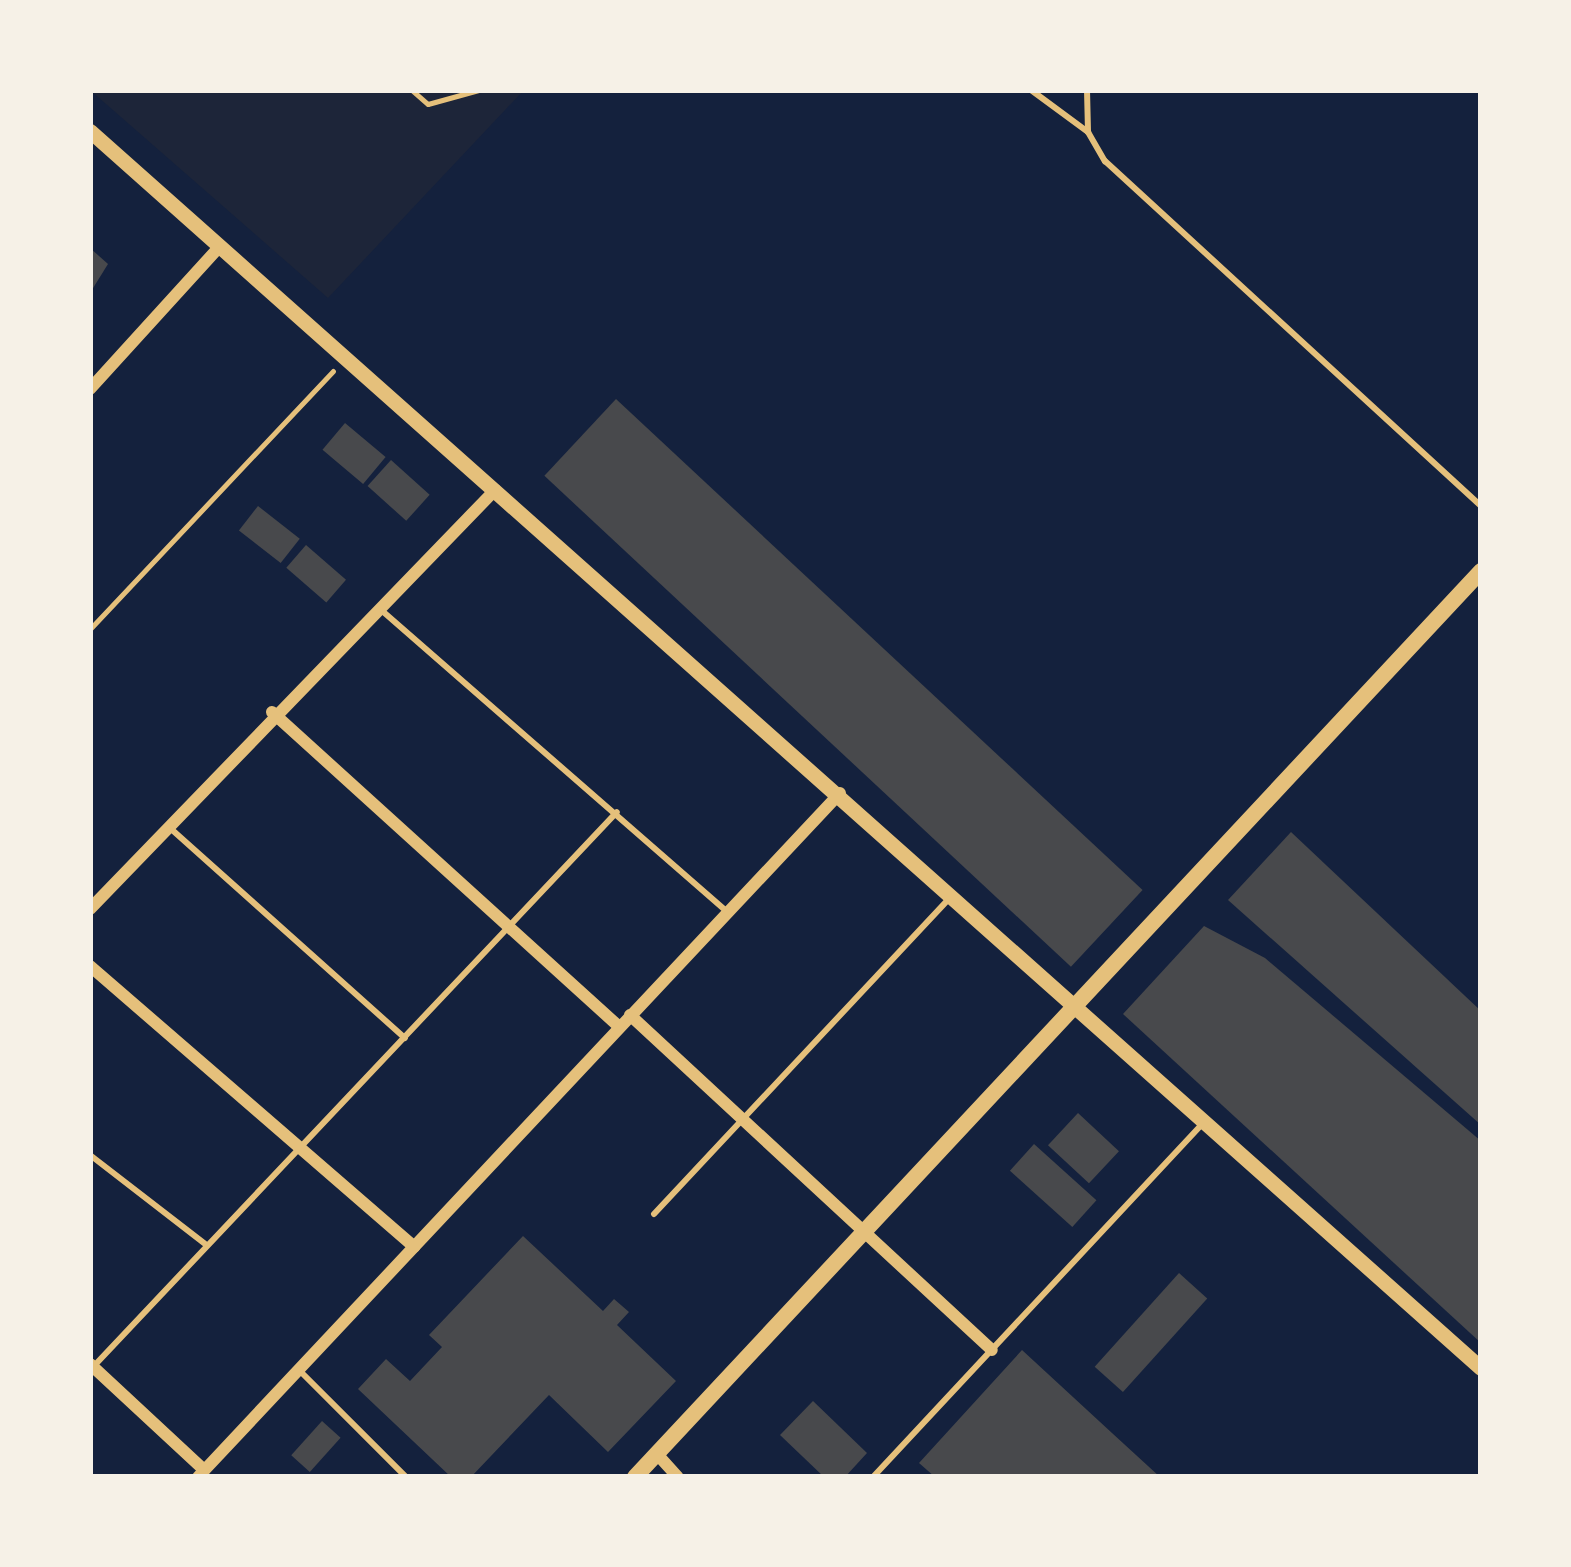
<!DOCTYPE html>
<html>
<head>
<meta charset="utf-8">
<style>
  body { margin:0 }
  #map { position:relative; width:1571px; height:1567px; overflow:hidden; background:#14213d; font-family:"IBM Plex Sans",sans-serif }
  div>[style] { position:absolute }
  .green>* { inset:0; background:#1d2539 }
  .building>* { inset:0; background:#48494c; transform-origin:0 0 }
  .path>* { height:4.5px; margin:-2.25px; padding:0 2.25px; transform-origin:2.25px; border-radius:2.25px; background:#e5c07b }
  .service>* { height:6px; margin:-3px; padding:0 3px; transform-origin:3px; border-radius:3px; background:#e5c07b }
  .minor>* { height:12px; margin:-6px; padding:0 6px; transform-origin:6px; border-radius:6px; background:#e5c07b }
  .tertiary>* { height:15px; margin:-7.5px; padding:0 7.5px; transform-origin:7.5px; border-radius:7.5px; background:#e5c07b }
  .secondary>* { height:16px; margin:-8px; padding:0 8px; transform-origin:8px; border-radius:8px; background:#e5c07b }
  span { translate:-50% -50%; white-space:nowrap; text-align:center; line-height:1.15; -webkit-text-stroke:10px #f6f1e7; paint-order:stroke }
  .frame { position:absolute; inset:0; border:93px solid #f6f1e7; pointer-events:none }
</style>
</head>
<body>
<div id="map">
  <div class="green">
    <i style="clip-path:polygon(90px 90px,524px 90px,328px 298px)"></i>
  </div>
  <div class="building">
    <i style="clip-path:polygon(90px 248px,108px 264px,90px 293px)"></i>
    <i style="left:616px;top:399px;width:720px;height:105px;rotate:43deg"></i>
    <i style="left:345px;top:423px;width:53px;height:35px;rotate:40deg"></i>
    <i style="left:391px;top:460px;width:52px;height:35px;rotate:42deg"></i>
    <i style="left:258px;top:506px;width:53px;height:31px;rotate:38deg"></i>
    <i style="left:306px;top:545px;width:53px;height:30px;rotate:41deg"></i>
    <i style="clip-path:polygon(1291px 832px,1481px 1011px,1481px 1125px,1228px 900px)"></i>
    <i style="clip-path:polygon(1204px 926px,1265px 958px,1481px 1141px,1481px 1343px,1123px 1014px)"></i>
    <i style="left:1078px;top:1113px;width:56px;height:44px;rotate:43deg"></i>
    <i style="left:1034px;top:1144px;width:84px;height:36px;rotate:42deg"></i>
    <i style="clip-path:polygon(523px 1236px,603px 1311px,614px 1299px,629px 1312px,617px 1325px,676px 1381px,608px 1452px,549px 1395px,471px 1477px,451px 1477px,358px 1389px,386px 1359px,410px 1381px,442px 1347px,429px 1335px)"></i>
    <i style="left:1179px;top:1273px;width:38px;height:126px;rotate:42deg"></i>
    <i style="clip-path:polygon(1022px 1350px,1112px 1433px,1160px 1477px,935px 1477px,919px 1463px)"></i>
    <i style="clip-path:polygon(813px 1401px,867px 1453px,845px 1477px,824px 1477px,780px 1435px)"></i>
    <i style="left:322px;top:1421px;width:25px;height:46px;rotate:42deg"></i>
  </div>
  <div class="path">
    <i style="left:412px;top:90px;width:21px;rotate:41deg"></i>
    <i style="left:428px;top:104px;width:53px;rotate:-15.4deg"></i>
    <i style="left:90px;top:629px;width:354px;rotate:-46.7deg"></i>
  </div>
  <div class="service">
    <i style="left:1031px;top:90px;width:71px;rotate:36.4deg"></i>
    <i style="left:1087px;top:90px;width:42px;rotate:88.6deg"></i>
    <i style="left:1088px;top:132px;width:34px;rotate:60deg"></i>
    <i style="left:1105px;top:161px;width:510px;rotate:42.54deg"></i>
    <i style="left:380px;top:609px;width:461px;rotate:41.1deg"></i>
    <i style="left:170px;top:828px;width:315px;rotate:41.8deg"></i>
    <i style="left:90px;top:1155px;width:145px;rotate:37.7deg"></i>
    <i style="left:654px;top:1214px;width:436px;rotate:-46.9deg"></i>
    <i style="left:93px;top:1367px;width:763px;rotate:-46.65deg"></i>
    <i style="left:301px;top:1372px;width:148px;rotate:45deg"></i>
    <i style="left:873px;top:1477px;width:481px;rotate:-47deg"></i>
  </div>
  <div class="minor">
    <i style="left:90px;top:389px;width:193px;rotate:-47.7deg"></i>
    <i style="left:272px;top:712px;width:469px;rotate:42.2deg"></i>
    <i style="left:90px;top:909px;width:583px;rotate:-45.97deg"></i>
    <i style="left:90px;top:966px;width:429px;rotate:40.9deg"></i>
    <i style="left:630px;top:1015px;width:493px;rotate:42.8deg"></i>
    <i style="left:90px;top:1364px;width:156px;rotate:42.9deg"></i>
    <i style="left:657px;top:1454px;width:31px;rotate:48deg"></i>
    <i style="left:198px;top:1477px;width:938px;rotate:-46.81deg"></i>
  </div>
  <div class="tertiary">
    <i style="left:90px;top:131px;width:1861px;rotate:41.65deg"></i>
  </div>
  <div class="secondary">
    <i style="left:635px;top:1477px;width:1240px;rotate:-46.96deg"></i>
  </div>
  <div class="frame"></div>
</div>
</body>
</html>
